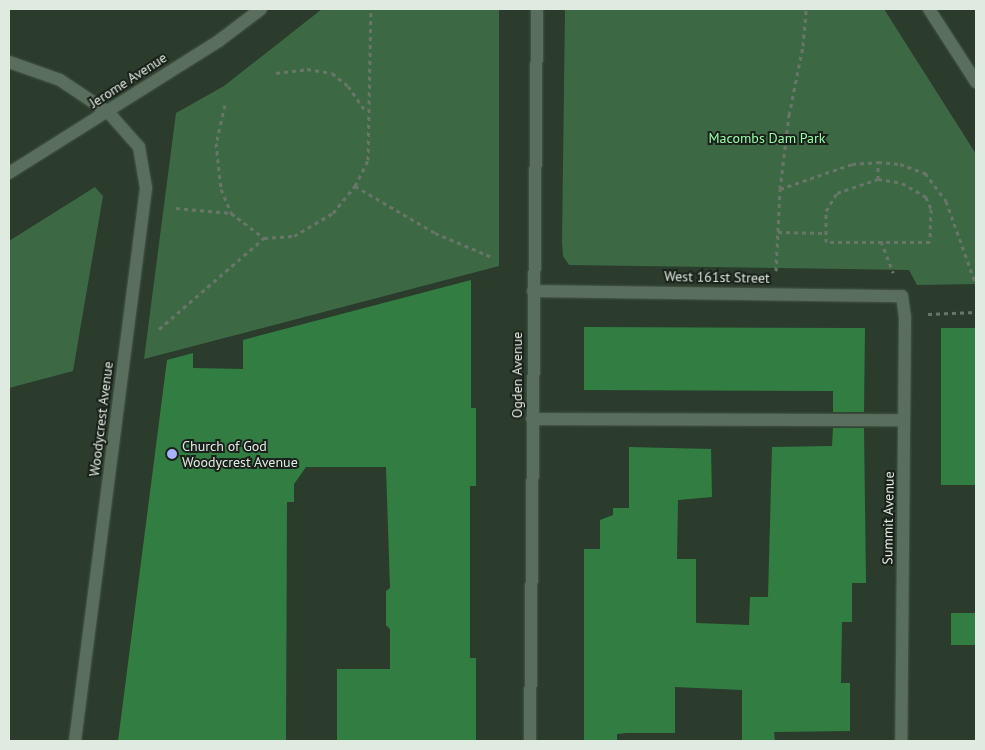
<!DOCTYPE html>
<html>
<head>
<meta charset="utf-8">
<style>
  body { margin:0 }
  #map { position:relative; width:985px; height:750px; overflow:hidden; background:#2b3c2d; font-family:"PT Sans",sans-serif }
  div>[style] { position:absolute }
  .green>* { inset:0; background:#3d6844 }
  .building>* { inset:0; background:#327e42; transform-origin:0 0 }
  .path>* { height:3px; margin-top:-1.5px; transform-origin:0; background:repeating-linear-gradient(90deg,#677669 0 4px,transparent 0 8px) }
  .roads { filter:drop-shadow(0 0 1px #47574a) drop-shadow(0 0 1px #47574a) }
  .lane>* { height:12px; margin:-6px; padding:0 6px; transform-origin:6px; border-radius:6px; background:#5a6e5d }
  .street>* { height:12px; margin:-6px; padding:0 6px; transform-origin:6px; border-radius:6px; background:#5a6e5d }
  .secondary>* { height:12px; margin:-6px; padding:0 6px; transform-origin:6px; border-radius:6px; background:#5a6e5d }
  .dots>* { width:14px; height:14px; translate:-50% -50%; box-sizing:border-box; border:2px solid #19211a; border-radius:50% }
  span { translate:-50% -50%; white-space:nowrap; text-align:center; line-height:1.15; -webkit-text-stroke:4px #19211a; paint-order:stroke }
  .street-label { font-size:14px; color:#dfeae0 }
  .park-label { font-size:14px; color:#98fca8 }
  .poi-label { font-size:14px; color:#dfeae0 }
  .left { translate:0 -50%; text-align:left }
  .frame { position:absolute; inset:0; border:10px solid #dfeae0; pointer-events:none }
</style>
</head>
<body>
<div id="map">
  <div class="green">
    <i style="clip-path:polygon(322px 9px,499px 9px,499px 266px,144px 359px,176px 113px,224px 86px)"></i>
    <i style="clip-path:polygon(565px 9px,884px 9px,976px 154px,976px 284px,917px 285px,909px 270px,569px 265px,563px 256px,562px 242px)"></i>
    <i style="clip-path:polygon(95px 187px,103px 196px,73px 371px,9px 388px,9px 241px)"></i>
  </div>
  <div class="building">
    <i style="clip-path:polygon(471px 280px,471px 408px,476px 408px,476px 486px,470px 486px,470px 658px,476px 658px,476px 741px,337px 741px,337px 669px,390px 669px,390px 629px,386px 625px,386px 591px,390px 588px,386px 467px,306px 467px,294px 484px,294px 502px,287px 502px,286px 741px,118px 741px,167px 360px,193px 353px,193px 368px,243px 369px,243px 340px)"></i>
    <i style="clip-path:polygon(584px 327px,865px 328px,864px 412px,833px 412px,833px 391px,584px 390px)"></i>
    <i style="left:941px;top:328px;width:35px;height:157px"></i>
    <i style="clip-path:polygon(833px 428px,864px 428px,866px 583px,852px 583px,852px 622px,842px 622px,841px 683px,850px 683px,850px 731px,774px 732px,775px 741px,742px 741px,742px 690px,675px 687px,675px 733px,627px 733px,617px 734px,617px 741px,584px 741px,584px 549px,600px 549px,600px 520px,613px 515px,613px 508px,629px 508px,629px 447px,711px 449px,712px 497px,678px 500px,677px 559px,696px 559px,696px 623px,749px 625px,750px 597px,768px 597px,772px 447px,832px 446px)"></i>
    <i style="left:976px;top:613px;width:32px;height:25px;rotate:90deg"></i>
  </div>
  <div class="path">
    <i style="left:276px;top:73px;width:31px;rotate:-7deg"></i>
    <i style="left:307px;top:69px;width:25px;rotate:9deg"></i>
    <i style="left:332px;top:73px;width:21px;rotate:39deg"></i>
    <i style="left:348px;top:86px;width:32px;rotate:55deg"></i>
    <i style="left:225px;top:105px;width:39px;rotate:103deg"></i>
    <i style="left:216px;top:143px;width:46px;rotate:83.8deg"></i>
    <i style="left:221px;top:189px;width:26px;rotate:67deg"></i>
    <i style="left:231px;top:213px;width:41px;rotate:37.1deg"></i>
    <i style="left:878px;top:179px;width:24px;rotate:9deg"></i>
    <i style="left:902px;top:183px;width:28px;rotate:30deg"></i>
    <i style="left:926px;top:197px;width:13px;rotate:67deg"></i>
    <i style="left:931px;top:209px;width:33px;rotate:92deg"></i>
    <i style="left:930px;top:242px;width:104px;rotate:180deg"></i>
    <i style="left:826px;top:242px;width:31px;rotate:-90deg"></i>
    <i style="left:826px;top:211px;width:21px;rotate:-59deg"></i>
    <i style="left:837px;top:193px;width:43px;rotate:-18.9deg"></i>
    <i style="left:878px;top:179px;width:17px;rotate:-90deg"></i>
    <i style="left:355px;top:186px;width:93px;rotate:30.4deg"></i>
    <i style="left:435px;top:233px;width:62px;rotate:22.8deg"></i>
    <i style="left:780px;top:189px;width:76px;rotate:-19.1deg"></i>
    <i style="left:852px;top:164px;width:26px;rotate:-4deg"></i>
    <i style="left:878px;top:162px;width:22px;rotate:5deg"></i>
    <i style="left:900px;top:164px;width:27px;rotate:20deg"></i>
    <i style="left:925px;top:173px;width:35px;rotate:53deg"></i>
    <i style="left:946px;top:201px;width:89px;rotate:70.3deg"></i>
    <i style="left:176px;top:208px;width:55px;rotate:5.2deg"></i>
    <i style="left:778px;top:232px;width:48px;rotate:1.2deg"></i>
    <i style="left:881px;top:241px;width:34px;rotate:69deg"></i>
    <i style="left:776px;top:271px;width:82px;rotate:-87.2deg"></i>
    <i style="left:780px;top:189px;width:75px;rotate:-83.1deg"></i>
    <i style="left:789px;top:115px;width:70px;rotate:-78.5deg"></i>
    <i style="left:803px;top:46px;width:37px;rotate:-85deg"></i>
    <i style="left:928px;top:314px;width:48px;rotate:-2.4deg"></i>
    <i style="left:159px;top:329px;width:139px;rotate:-40.9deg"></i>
    <i style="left:264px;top:238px;width:30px;rotate:-4deg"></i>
    <i style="left:294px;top:236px;width:45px;rotate:-30.5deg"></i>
    <i style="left:333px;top:213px;width:35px;rotate:-51deg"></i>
    <i style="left:355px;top:186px;width:29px;rotate:-63deg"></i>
    <i style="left:368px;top:160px;width:151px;rotate:-88.9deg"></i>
  </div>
  <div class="roads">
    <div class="lane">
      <i style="left:532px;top:419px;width:372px;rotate:0.2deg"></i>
    </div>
    <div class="street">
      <i style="left:533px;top:291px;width:369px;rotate:0.8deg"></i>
      <i style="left:902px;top:296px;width:21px;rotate:82deg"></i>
      <i style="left:905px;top:317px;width:424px;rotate:90.5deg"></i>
      <i style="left:75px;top:741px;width:558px;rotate:-82.68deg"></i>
      <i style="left:146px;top:188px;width:42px;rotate:-99.7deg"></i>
      <i style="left:139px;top:147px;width:47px;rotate:-131.5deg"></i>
    </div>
    <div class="secondary">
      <i style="left:929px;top:9px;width:87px;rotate:57.2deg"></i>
      <i style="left:9px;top:62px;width:54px;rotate:19.4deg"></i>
      <i style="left:60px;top:80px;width:58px;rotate:33.7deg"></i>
      <i style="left:9px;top:173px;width:249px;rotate:-32.2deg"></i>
      <i style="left:220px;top:40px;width:51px;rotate:-37.1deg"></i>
      <i style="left:530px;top:741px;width:732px;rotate:-89.45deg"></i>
    </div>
  </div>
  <div class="dots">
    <i style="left:172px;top:454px;background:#a9b0fc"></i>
  </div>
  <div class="street-label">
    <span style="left:128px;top:80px;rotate:-33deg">Jerome Avenue</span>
    <span style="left:717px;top:277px;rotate:1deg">West 161st Street</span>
    <span style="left:517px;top:375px;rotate:-90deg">Ogden Avenue</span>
    <span style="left:101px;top:419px;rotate:-83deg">Woodycrest Avenue</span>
    <span style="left:888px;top:518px;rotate:-89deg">Summit Avenue</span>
  </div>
  <div class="park-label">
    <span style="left:767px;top:138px">Macombs Dam Park</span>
  </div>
  <div class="poi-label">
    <span class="left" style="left:182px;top:454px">Church of God<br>Woodycrest Avenue</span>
  </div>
  <div class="frame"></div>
</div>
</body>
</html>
